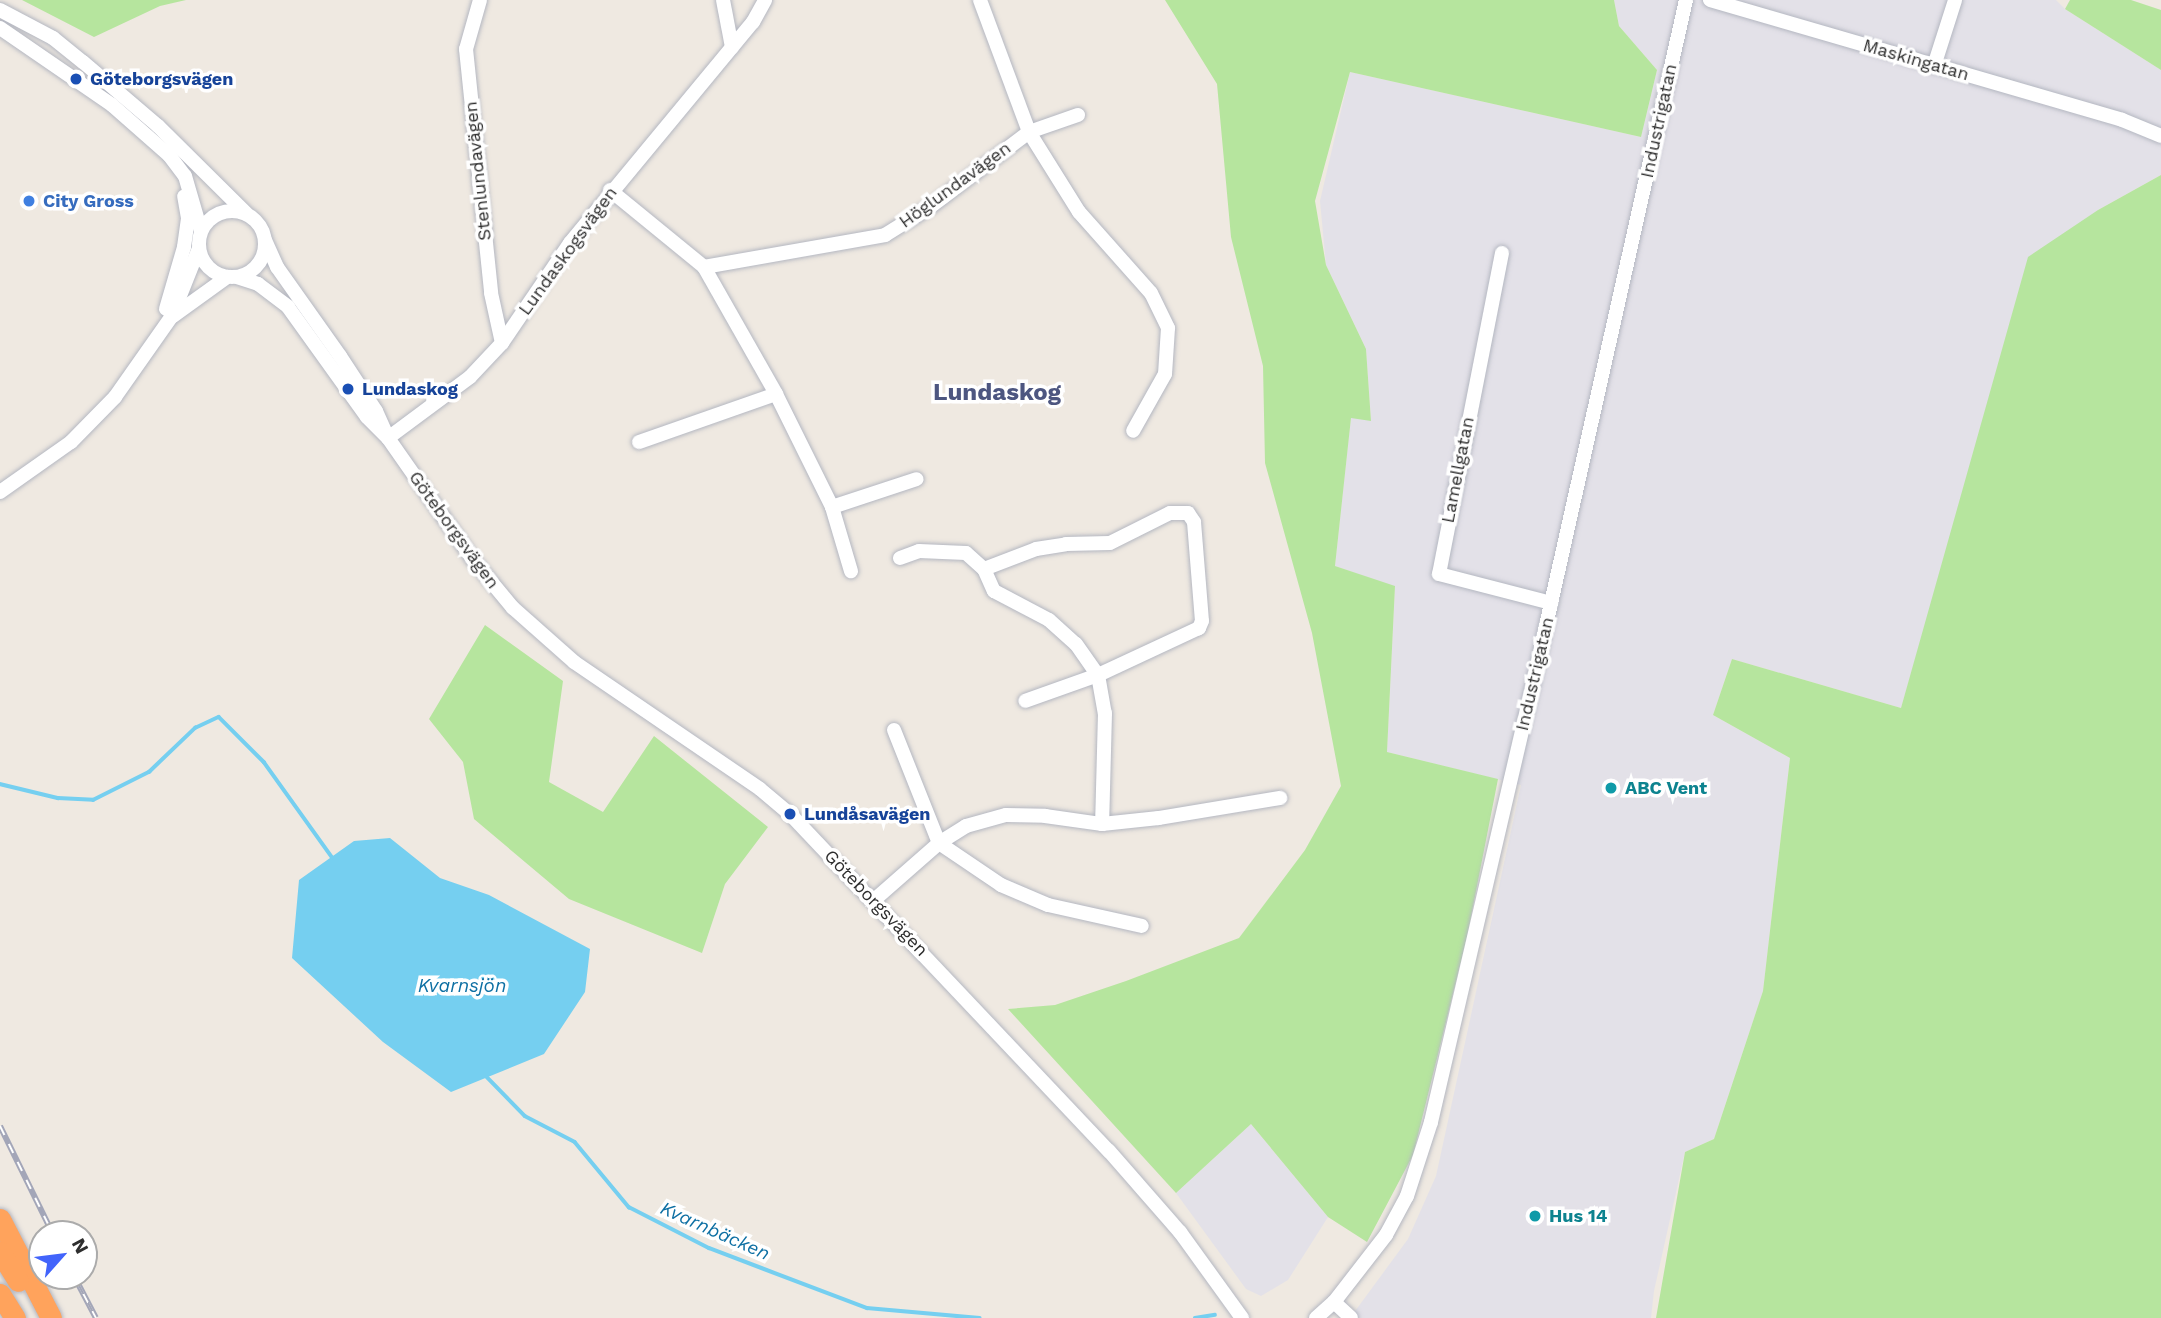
<!DOCTYPE html>
<html>
<head>
<meta charset="utf-8">
<style>
  body { margin:0 }
  #map { position:relative; width:2161px; height:1318px; overflow:hidden; background:#efe9e1; font-family:"Work Sans",sans-serif }
  div>[style] { position:absolute }
  .industrial>* { inset:0; background:#e3e1e8 }
  .green>* { inset:0; background:#b6e59e }
  .water>* { inset:0; background:#75cff0 }
  .stream>* { height:3.5px; margin:-1.75px; padding:0 1.75px; transform-origin:1.75px; border-radius:1.75px; background:#75cff0 }
  .roads { filter:drop-shadow(0 0 2px #b4b7c1) drop-shadow(0 0 2px #b4b7c1) }
  .minor>* { height:14px; margin:-7px; padding:0 7px; transform-origin:7px; border-radius:7px; background:#fff }
  .minor>.ring { margin:-7px; padding:0; box-sizing:content-box; background:none; border:14px solid #fff; border-radius:50% }
  .highway>* { height:21px; margin:-10.5px; padding:0 10.5px; transform-origin:10.5px; border-radius:10.5px; background:#ffa35c }
  .rail>* { height:6px; margin-top:-3px; transform-origin:0; background:repeating-linear-gradient(90deg,#fff 0 10px,#a3a6b8 0 20px); box-sizing:border-box; border-block:2px solid #a3a6b8 }
  .dots>* { width:19px; height:19px; translate:-50% -50%; box-sizing:border-box; border:4px solid #fff; border-radius:50% }
  span { translate:-50% -50%; white-space:nowrap; text-align:center; line-height:1.15; -webkit-text-stroke:7px #fff; paint-order:stroke }
  .street-label { font-size:18px; color:#2e2e2e }
  .transit-label { font-size:18px; color:#164399; font-weight:700 }
  .left { translate:0 -50%; text-align:left }
  .shop-label { font-size:18px; color:#366cbe; font-weight:700 }
  .culture-label { font-size:18px; color:#0d838f; font-weight:700 }
  .water-label { font-size:19px; color:#0d6fa3; font-style:italic }
  .district-label { font-size:24px; color:#4d5680; font-weight:700 }
  .north { position:absolute; left:28px; top:1220px; width:70px; height:70px; box-sizing:border-box; background:#fff; border:2px solid #ababab; border-radius:50%; rotate:62deg; font-size:19px; font-weight:700; line-height:28px; text-align:center; color:#2e2e2e }
  .north::after { content:''; display:block; margin:auto; width:24px; height:32px; background:#4264fb; clip-path:polygon(50% 0,100% 100%,50% 72%,0 100%) }
</style>
</head>
<body>
<div id="map">
  <div class="industrial">
    <i style="clip-path:polygon(1614px 0,2056px 0,2065px 9px,2161px 70px,2161px 175px,2098px 210px,1960px 506px,1901px 708px,1732px 659px,1713px 715px,1790px 758px,1763px 991px,1714px 1139px,1685px 1152px,1654px 1291px,1651px 1318px,1350px 1318px,1408px 1239px,1436px 1176px,1521px 785px,1387px 752px,1395px 587px,1335px 566px,1351px 417px,1371px 420px,1366px 349px,1326px 265px,1320px 201px,1350px 72px,1641px 137px,1657px 70px,1619px 26px)"></i>
    <i style="clip-path:polygon(1251px 1124px,1328px 1217px,1288px 1280px,1261px 1296px,1246px 1289px,1176px 1193px)"></i>
  </div>
  <div class="green">
    <i style="clip-path:polygon(22px 0,186px 0,160px 6px,94px 37px)"></i>
    <i style="clip-path:polygon(1165px 0,1614px 0,1619px 26px,1657px 70px,1641px 137px,1350px 72px,1315px 201px,1326px 265px,1366px 349px,1371px 421px,1351px 418px,1335px 566px,1395px 586px,1387px 752px,1498px 779px,1467px 937px,1413px 1155px,1367px 1242px,1328px 1217px,1251px 1124px,1176px 1193px,1008px 1009px,1055px 1005px,1126px 981px,1239px 938px,1305px 850px,1341px 786px,1312px 633px,1265px 463px,1263px 366px,1231px 237px,1217px 84px)"></i>
    <i style="clip-path:polygon(2070px 0,2131px 0,2161px 10px,2161px 70px,2065px 9px)"></i>
    <i style="clip-path:polygon(2161px 175px,2161px 1318px,1656px 1318px,1685px 1152px,1714px 1139px,1763px 991px,1790px 758px,1713px 715px,1732px 659px,1901px 708px,2028px 257px,2098px 210px)"></i>
    <i style="clip-path:polygon(485px 625px,563px 681px,549px 782px,603px 812px,654px 736px,768px 827px,725px 884px,702px 953px,569px 899px,474px 819px,463px 762px,429px 719px)"></i>
  </div>
  <div class="water">
    <i style="clip-path:polygon(390px 838px,440px 878px,489px 895px,590px 949px,585px 992px,544px 1054px,451px 1092px,383px 1042px,292px 958px,299px 880px,354px 841px)"></i>
  </div>
  <div class="stream">
    <i style="left:0;top:784px;width:60px;rotate:13.6deg"></i>
    <i style="left:58px;top:798px;width:35px;rotate:3deg"></i>
    <i style="left:93px;top:800px;width:63px;rotate:-26.6deg"></i>
    <i style="left:149px;top:772px;width:64px;rotate:-43.7deg"></i>
    <i style="left:195px;top:728px;width:26px;rotate:-25deg"></i>
    <i style="left:219px;top:717px;width:64px;rotate:45deg"></i>
    <i style="left:264px;top:762px;width:117px;rotate:54.4deg"></i>
    <i style="left:487px;top:1077px;width:54px;rotate:45.7deg"></i>
    <i style="left:525px;top:1116px;width:56px;rotate:27.5deg"></i>
    <i style="left:575px;top:1142px;width:85px;rotate:50.3deg"></i>
    <i style="left:629px;top:1207px;width:90px;rotate:27.1deg"></i>
    <i style="left:709px;top:1248px;width:169px;rotate:20.8deg"></i>
    <i style="left:867px;top:1308px;width:113px;rotate:5.1deg"></i>
    <i style="left:1195px;top:1318px;width:20px;rotate:-9deg"></i>
  </div>
  <div class="roads">
    <div class="minor">
      <i style="left:480px;top:0;width:51px;rotate:105.9deg"></i>
      <i style="left:466px;top:49px;width:245px;rotate:84.1deg"></i>
      <i style="left:491px;top:293px;width:51px;rotate:77.6deg"></i>
      <i style="left:723px;top:0;width:48px;rotate:79.2deg"></i>
      <i style="left:980px;top:0;width:141px;rotate:69.6deg"></i>
      <i style="left:1029px;top:132px;width:94px;rotate:58deg"></i>
      <i style="left:1079px;top:212px;width:108px;rotate:48.4deg"></i>
      <i style="left:1151px;top:293px;width:39px;rotate:64deg"></i>
      <i style="left:1168px;top:328px;width:46px;rotate:93.7deg"></i>
      <i style="left:1165px;top:374px;width:65px;rotate:119.3deg"></i>
      <i style="left:1710px;top:0;width:429px;rotate:16.2deg"></i>
      <i style="left:2122px;top:120px;width:42px;rotate:22.3deg"></i>
      <i style="left:0;top:10px;width:60px;rotate:27.8deg"></i>
      <i style="left:53px;top:38px;width:38px;rotate:39deg"></i>
      <i style="left:83px;top:62px;width:99px;rotate:40.5deg"></i>
      <i style="left:158px;top:126px;width:125px;rotate:44.7deg"></i>
      <i style="left:0;top:28px;width:136px;rotate:34.5deg"></i>
      <i style="left:112px;top:105px;width:76px;rotate:41.3deg"></i>
      <i style="left:169px;top:155px;width:26px;rotate:53deg"></i>
      <i style="left:185px;top:176px;width:57px;rotate:73.8deg"></i>
      <i style="left:1934px;top:66px;width:69px;rotate:-72.3deg"></i>
      <i style="left:610px;top:190px;width:122px;rotate:39.3deg"></i>
      <i style="left:704px;top:267px;width:146px;rotate:60.4deg"></i>
      <i style="left:776px;top:394px;width:126px;rotate:63.6deg"></i>
      <i style="left:832px;top:507px;width:67px;rotate:73.5deg"></i>
      <i class="ring" style="left:199px;top:211px;width:52px;height:52px"></i>
      <i style="left:265px;top:240px;width:30px;rotate:66deg"></i>
      <i style="left:277px;top:267px;width:109px;rotate:54.7deg"></i>
      <i style="left:340px;top:356px;width:66px;rotate:56.8deg"></i>
      <i style="left:376px;top:411px;width:22px;rotate:66deg"></i>
      <i style="left:1502px;top:253px;width:327px;rotate:101.1deg"></i>
      <i style="left:1439px;top:574px;width:116px;rotate:14.5deg"></i>
      <i style="left:704px;top:267px;width:184px;rotate:-10deg"></i>
      <i style="left:885px;top:235px;width:53px;rotate:-31.9deg"></i>
      <i style="left:930px;top:207px;width:124px;rotate:-37.1deg"></i>
      <i style="left:1029px;top:132px;width:52px;rotate:-19.1deg"></i>
      <i style="left:237px;top:277px;width:22px;rotate:18deg"></i>
      <i style="left:258px;top:284px;width:38px;rotate:37deg"></i>
      <i style="left:288px;top:307px;width:135px;rotate:54.3deg"></i>
      <i style="left:367px;top:417px;width:30px;rotate:45deg"></i>
      <i style="left:388px;top:438px;width:150px;rotate:55deg"></i>
      <i style="left:474px;top:561px;width:61px;rotate:50.3deg"></i>
      <i style="left:513px;top:608px;width:81px;rotate:41.5deg"></i>
      <i style="left:574px;top:662px;width:225px;rotate:34.3deg"></i>
      <i style="left:760px;top:789px;width:39px;rotate:40deg"></i>
      <i style="left:790px;top:814px;width:464px;rotate:46.6deg"></i>
      <i style="left:1109px;top:1151px;width:108px;rotate:48.8deg"></i>
      <i style="left:1180px;top:1232px;width:106px;rotate:54.2deg"></i>
      <i style="left:166px;top:309px;width:65px;rotate:-73.8deg"></i>
      <i style="left:184px;top:247px;width:29px;rotate:-82deg"></i>
      <i style="left:188px;top:218px;width:22px;rotate:-100deg"></i>
      <i style="left:173px;top:316px;width:67px;rotate:-35.8deg"></i>
      <i style="left:388px;top:438px;width:102px;rotate:-36.6deg"></i>
      <i style="left:470px;top:377px;width:47px;rotate:-46.7deg"></i>
      <i style="left:502px;top:343px;width:121px;rotate:-55.8deg"></i>
      <i style="left:570px;top:243px;width:287px;rotate:-50.4deg"></i>
      <i style="left:753px;top:22px;width:25px;rotate:-61deg"></i>
      <i style="left:639px;top:442px;width:145px;rotate:-19.3deg"></i>
      <i style="left:0;top:492px;width:87px;rotate:-35.2deg"></i>
      <i style="left:71px;top:442px;width:63px;rotate:-45.6deg"></i>
      <i style="left:115px;top:397px;width:99px;rotate:-54.9deg"></i>
      <i style="left:172px;top:316px;width:73px;rotate:-68.3deg"></i>
      <i style="left:832px;top:507px;width:89px;rotate:-18.2deg"></i>
      <i style="left:900px;top:558px;width:20px;rotate:-20deg"></i>
      <i style="left:919px;top:551px;width:47px;rotate:2.4deg"></i>
      <i style="left:966px;top:553px;width:24px;rotate:42deg"></i>
      <i style="left:984px;top:569px;width:24px;rotate:66deg"></i>
      <i style="left:994px;top:591px;width:62px;rotate:27.8deg"></i>
      <i style="left:1049px;top:620px;width:36px;rotate:42deg"></i>
      <i style="left:1076px;top:644px;width:38px;rotate:55deg"></i>
      <i style="left:1098px;top:675px;width:39px;rotate:80deg"></i>
      <i style="left:1105px;top:713px;width:111px;rotate:91.5deg"></i>
      <i style="left:984px;top:569px;width:56px;rotate:-21deg"></i>
      <i style="left:1036px;top:549px;width:30px;rotate:-9deg"></i>
      <i style="left:1066px;top:544px;width:44px;rotate:-1.3deg"></i>
      <i style="left:1110px;top:543px;width:67px;rotate:-26.6deg"></i>
      <i style="left:1170px;top:513px;width:18px"></i>
      <i style="left:1188px;top:513px;width:11px;rotate:56deg"></i>
      <i style="left:1194px;top:522px;width:99px;rotate:85.4deg"></i>
      <i style="left:1202px;top:621px;width:8px;rotate:113deg"></i>
      <i style="left:1199px;top:628px;width:111px;rotate:155deg"></i>
      <i style="left:1098px;top:675px;width:77px;rotate:160.4deg"></i>
      <i style="left:894px;top:730px;width:122px;rotate:68.3deg"></i>
      <i style="left:939px;top:843px;width:75px;rotate:34.1deg"></i>
      <i style="left:1001px;top:885px;width:51px;rotate:23.1deg"></i>
      <i style="left:1048px;top:905px;width:96px;rotate:12.6deg"></i>
      <i style="left:873px;top:901px;width:88px;rotate:-41.3deg"></i>
      <i style="left:939px;top:843px;width:32px;rotate:-32deg"></i>
      <i style="left:966px;top:826px;width:41px;rotate:-15.4deg"></i>
      <i style="left:1006px;top:815px;width:39px;rotate:1deg"></i>
      <i style="left:1045px;top:816px;width:58px;rotate:8deg"></i>
      <i style="left:1102px;top:824px;width:57px;rotate:-6deg"></i>
      <i style="left:1159px;top:818px;width:123px;rotate:-9.4deg"></i>
      <i style="left:1334px;top:1302px;width:23px;rotate:43deg"></i>
      <i style="left:1316px;top:1318px;width:24px;rotate:-42deg"></i>
      <i style="left:1334px;top:1302px;width:85px;rotate:-52.2deg"></i>
      <i style="left:1386px;top:1235px;width:44px;rotate:-61.7deg"></i>
      <i style="left:1407px;top:1196px;width:78px;rotate:-72deg"></i>
      <i style="left:1431px;top:1122px;width:487px;rotate:-76.9deg"></i>
      <i style="left:1541px;top:648px;width:664px;rotate:-77.39deg"></i>
    </div>
    <div class="highway">
      <i style="left:0;top:1219px;width:111px;rotate:62.7deg"></i>
      <i style="left:0;top:1252px;width:34px;rotate:58deg"></i>
      <i style="left:0;top:1294px;width:28px;rotate:58deg"></i>
    </div>
  </div>
  <div class="rail">
    <i style="left:0;top:1126px;width:120px;rotate:63.9deg"></i>
    <i style="left:74px;top:1276px;width:47px;rotate:62.4deg"></i>
  </div>
  <div class="dots">
    <i style="left:76px;top:79px;background:#1a4fb4"></i>
    <i style="left:29px;top:201px;background:#3f7fe0"></i>
    <i style="left:348px;top:389px;background:#1a4fb4"></i>
    <i style="left:1611px;top:788px;background:#0f9aa8"></i>
    <i style="left:790px;top:814px;background:#1a4fb4"></i>
    <i style="left:1535px;top:1216px;background:#0f9aa8"></i>
  </div>
  <div class="street-label">
    <span style="left:1916px;top:60px;rotate:16deg">Maskingatan</span>
    <span style="left:1659px;top:121px;rotate:-78deg">Industrigatan</span>
    <span style="left:478px;top:171px;rotate:-96deg">Stenlundavägen</span>
    <span style="left:955px;top:185px;rotate:-36deg">Höglundavägen</span>
    <span style="left:568px;top:251px;rotate:-54deg">Lundaskogsvägen</span>
    <span style="left:1458px;top:470px;rotate:-79deg">Lamellgatan</span>
    <span style="left:454px;top:530px;rotate:54deg">Göteborgsvägen</span>
    <span style="left:1535px;top:674px;rotate:-77deg">Industrigatan</span>
    <span style="left:876px;top:903px;rotate:46deg">Göteborgsvägen</span>
  </div>
  <div class="transit-label">
    <span class="left" style="left:90px;top:79px">Göteborgsvägen</span>
    <span class="left" style="left:362px;top:389px">Lundaskog</span>
    <span class="left" style="left:804px;top:814px">Lundåsavägen</span>
  </div>
  <div class="shop-label">
    <span class="left" style="left:43px;top:201px">City Gross</span>
  </div>
  <div class="culture-label">
    <span class="left" style="left:1625px;top:788px">ABC Vent</span>
    <span class="left" style="left:1549px;top:1216px">Hus 14</span>
  </div>
  <div class="water-label">
    <span style="left:462px;top:986px">Kvarnsjön</span>
    <span style="left:715px;top:1231px;rotate:24deg">Kvarnbäcken</span>
  </div>
  <div class="district-label">
    <span style="left:997px;top:393px">Lundaskog</span>
  </div>
  <div class="north">N</div>
</div>
</body>
</html>
